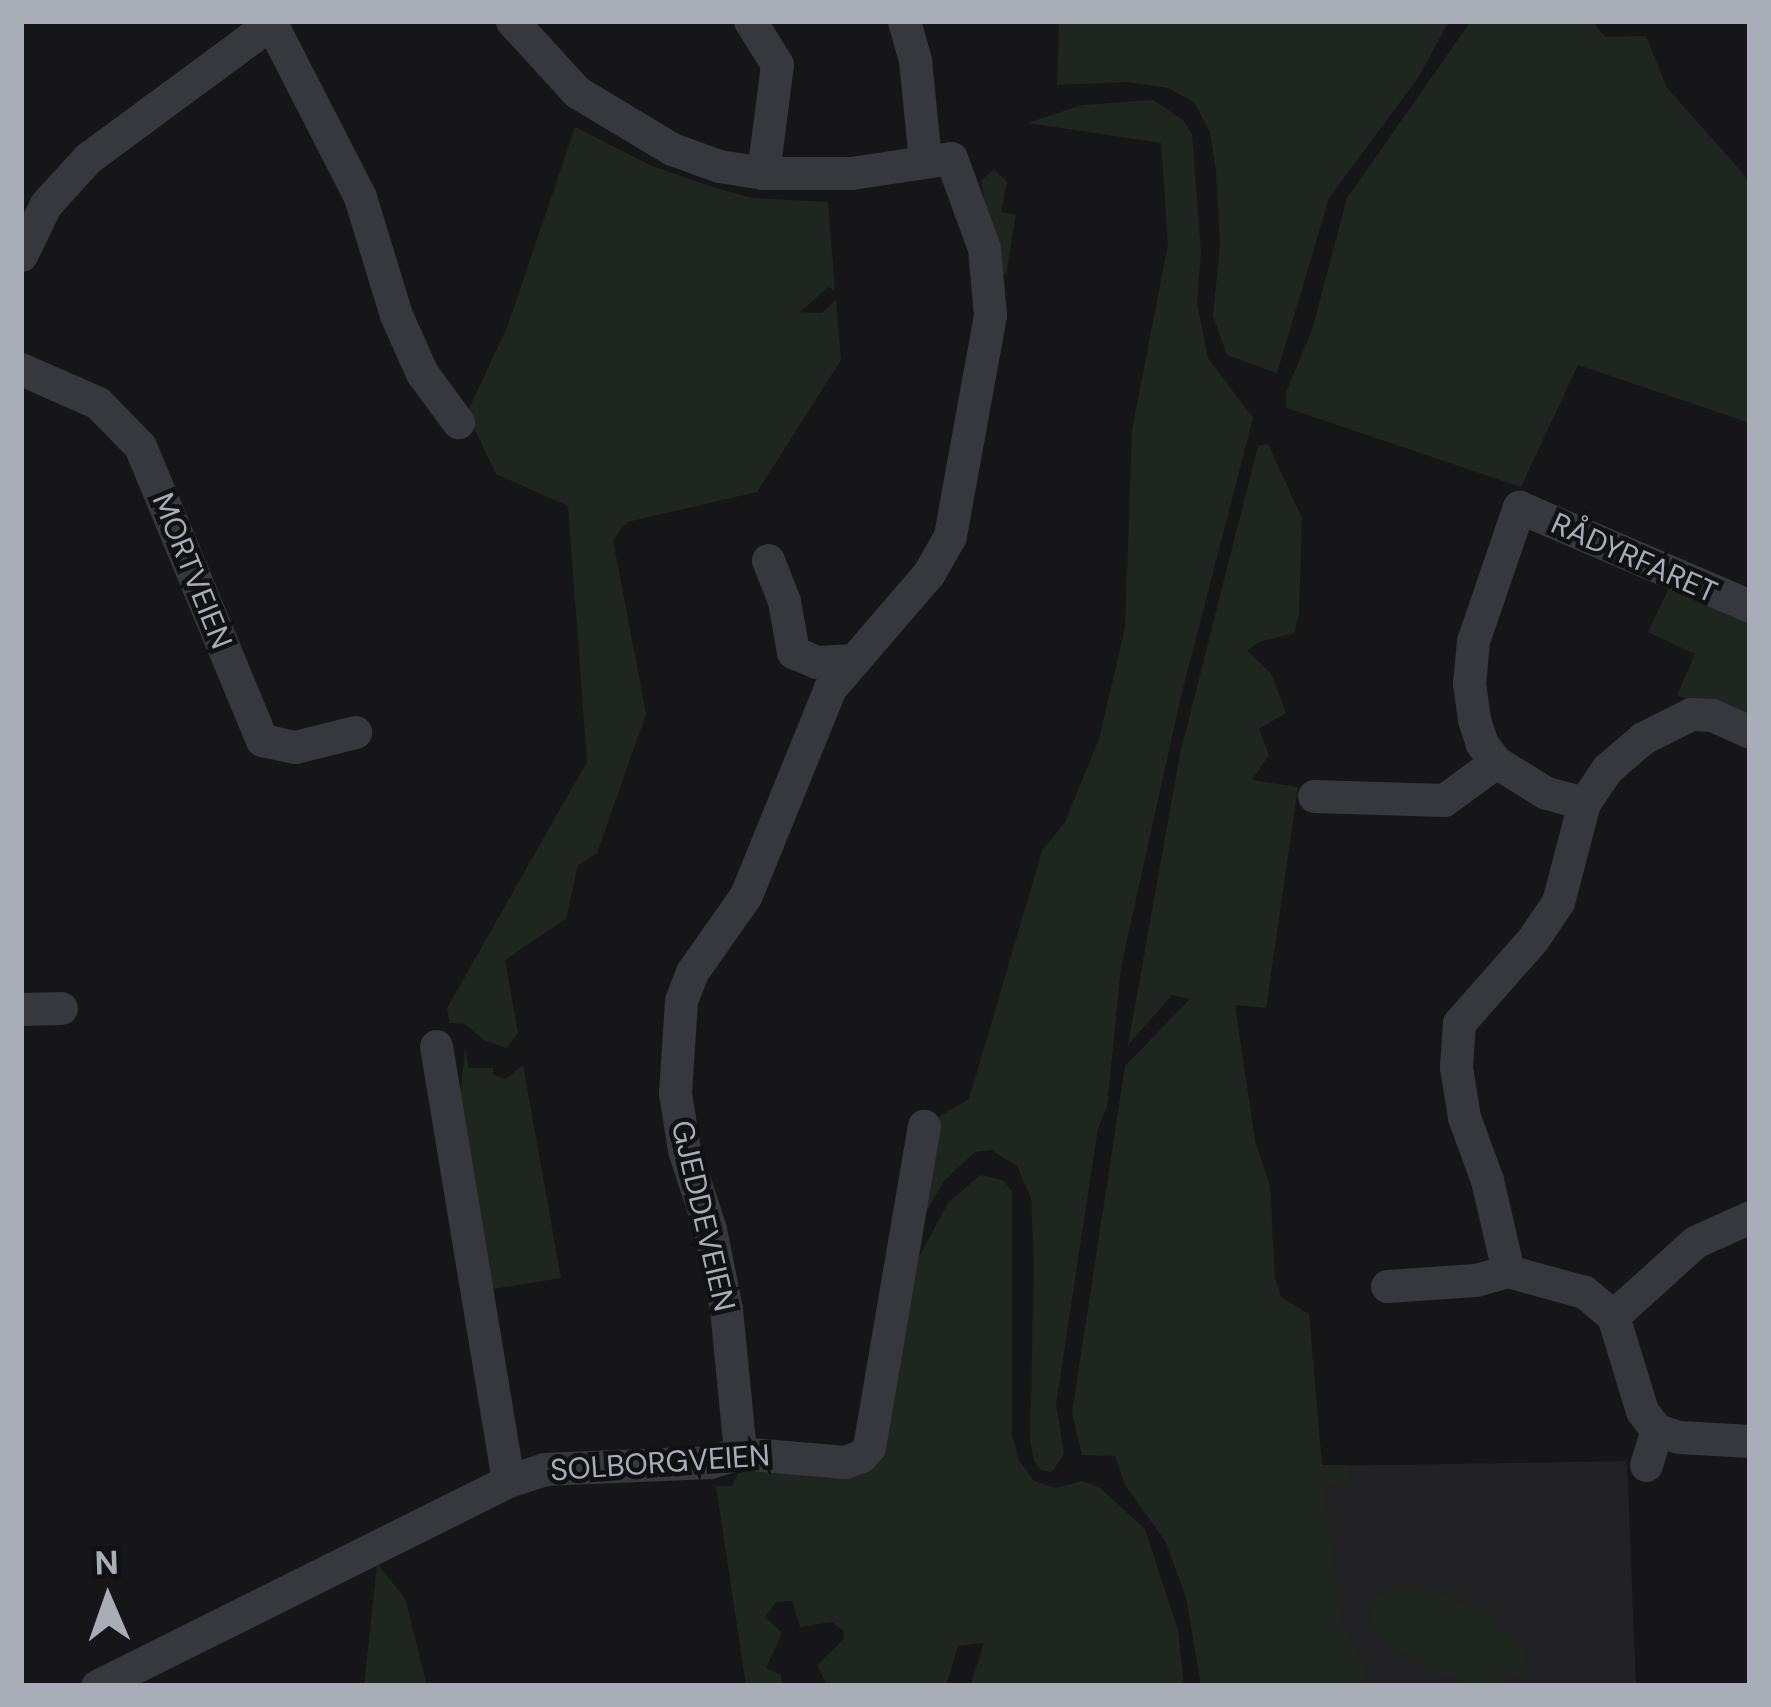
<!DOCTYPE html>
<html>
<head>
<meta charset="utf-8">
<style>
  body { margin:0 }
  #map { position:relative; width:1771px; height:1707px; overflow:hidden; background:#161618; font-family:"DM Sans",sans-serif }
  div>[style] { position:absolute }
  .built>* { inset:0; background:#222225 }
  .green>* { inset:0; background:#1e261f }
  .minor>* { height:33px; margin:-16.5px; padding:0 16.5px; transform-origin:16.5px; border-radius:16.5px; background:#37383d }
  span { translate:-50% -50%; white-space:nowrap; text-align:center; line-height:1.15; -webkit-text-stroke:9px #111113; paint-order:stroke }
  .street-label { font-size:30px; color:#a8adb8 }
  .frame { position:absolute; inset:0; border:24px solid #a8adb8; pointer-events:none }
  .north { position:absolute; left:48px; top:1539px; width:120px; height:120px; -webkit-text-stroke:9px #111113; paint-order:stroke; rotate:358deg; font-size:33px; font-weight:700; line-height:48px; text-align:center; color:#a8adb8 }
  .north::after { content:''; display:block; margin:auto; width:42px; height:54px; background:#a8adb8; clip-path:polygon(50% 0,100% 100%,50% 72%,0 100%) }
</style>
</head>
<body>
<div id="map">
  <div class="built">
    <i style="clip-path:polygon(1627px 1461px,1636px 1686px,1208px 1686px,1322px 1466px)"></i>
  </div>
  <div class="green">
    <i style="clip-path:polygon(1059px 21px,1449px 21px,1418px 78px,1329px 198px,1277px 373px,1227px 355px,1213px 316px,1220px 244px,1216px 171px,1210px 132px,1194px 102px,1168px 88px,1127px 82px,1057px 85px)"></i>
    <i style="clip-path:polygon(1471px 21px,1592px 21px,1605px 37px,1646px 36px,1667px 88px,1742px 172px,1750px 186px,1750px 423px,1578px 365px,1521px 487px,1287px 408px,1286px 392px,1312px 330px,1347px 198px)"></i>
    <i style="clip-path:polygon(1153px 100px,1183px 120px,1192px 134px,1201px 252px,1197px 303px,1208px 358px,1253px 418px,1181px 696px,1121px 967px,1107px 1107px,1098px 1128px,1056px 1404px,1064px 1454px,1052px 1472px,1041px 1470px,1034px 1461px,1030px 1440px,1034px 1266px,1031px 1198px,1017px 1166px,991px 1150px,975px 1152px,944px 1181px,920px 1223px,928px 1147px,938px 1117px,969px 1099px,1042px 851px,1065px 822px,1099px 739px,1125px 628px,1132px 430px,1168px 244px,1161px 143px,1028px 123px,1082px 105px)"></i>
    <i style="clip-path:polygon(575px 127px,652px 166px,716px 188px,753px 198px,828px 202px,835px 291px,828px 287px,800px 312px,822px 313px,836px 300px,841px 360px,757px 492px,627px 522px,613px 540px,646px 714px,597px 853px,578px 865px,566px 919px,505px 960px,518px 1033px,506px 1048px,484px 1040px,465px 1024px,450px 1023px,447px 1008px,587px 762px,568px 506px,496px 474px,467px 413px,508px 325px)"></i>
    <i style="clip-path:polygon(994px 169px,1007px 182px,1001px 212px,1016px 215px,1006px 274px,998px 275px,981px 181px)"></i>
    <i style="clip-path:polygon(1268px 444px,1302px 518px,1299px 614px,1294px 633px,1259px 642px,1247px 651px,1271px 673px,1286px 713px,1259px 729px,1269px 755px,1252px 780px,1298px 787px,1266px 1008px,1235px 1005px,1255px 1140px,1270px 1186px,1275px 1278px,1281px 1297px,1309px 1314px,1322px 1465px,1347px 1465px,1349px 1482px,1327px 1484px,1325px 1500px,1341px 1623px,1367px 1669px,1360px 1686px,1201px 1686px,1186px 1597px,1165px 1541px,1125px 1485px,1115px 1456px,1082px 1455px,1072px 1413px,1125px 1066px,1190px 999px,1172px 995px,1128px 1045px,1180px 754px,1258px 446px)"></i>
    <i style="clip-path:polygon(1670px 586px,1750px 618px,1750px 727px,1677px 695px,1695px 654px,1648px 632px)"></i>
    <i style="clip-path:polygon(465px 1048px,469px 1068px,493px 1068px,493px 1074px,505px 1079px,523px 1065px,561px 1278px,493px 1289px,460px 1099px)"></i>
    <i style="clip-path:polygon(980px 1175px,1003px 1180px,1012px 1192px,1012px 1435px,1019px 1460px,1034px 1481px,1055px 1488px,1082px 1481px,1099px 1487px,1145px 1529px,1178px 1630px,1184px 1686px,970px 1686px,984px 1643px,958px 1646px,946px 1686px,827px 1686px,817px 1665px,844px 1639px,843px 1630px,832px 1622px,800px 1627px,792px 1601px,776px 1602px,765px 1617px,782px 1633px,766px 1668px,781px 1675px,782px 1686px,746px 1686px,716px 1486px,732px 1486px,738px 1473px,747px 1471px,859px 1469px,907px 1279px,948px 1203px)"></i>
    <i style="clip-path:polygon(377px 1564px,405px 1598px,427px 1686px,364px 1686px)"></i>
    <i style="clip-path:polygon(1401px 1589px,1440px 1593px,1491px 1616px,1526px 1652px,1527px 1672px,1487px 1686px,1442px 1675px,1400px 1652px,1373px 1630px,1369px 1615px,1376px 1595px)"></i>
  </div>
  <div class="minor">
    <i style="left:512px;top:21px;width:96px;rotate:47.5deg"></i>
    <i style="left:577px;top:92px;width:111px;rotate:31deg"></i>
    <i style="left:672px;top:149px;width:50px;rotate:19.9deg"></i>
    <i style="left:719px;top:166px;width:45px;rotate:9deg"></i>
    <i style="left:763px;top:173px;width:88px"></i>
    <i style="left:851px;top:173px;width:101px;rotate:-8.5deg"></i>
    <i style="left:951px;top:158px;width:96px;rotate:69.9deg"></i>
    <i style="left:984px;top:248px;width:67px;rotate:84.9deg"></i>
    <i style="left:990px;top:315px;width:225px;rotate:100.3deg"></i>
    <i style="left:950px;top:536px;width:43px;rotate:119.6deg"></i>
    <i style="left:929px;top:573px;width:152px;rotate:130.7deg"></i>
    <i style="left:830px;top:688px;width:223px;rotate:112.1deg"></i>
    <i style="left:746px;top:895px;width:94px;rotate:125deg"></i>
    <i style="left:692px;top:972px;width:31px;rotate:111deg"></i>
    <i style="left:681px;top:1001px;width:92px;rotate:93.7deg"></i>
    <i style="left:675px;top:1093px;width:58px;rotate:81deg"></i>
    <i style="left:684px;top:1150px;width:83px;rotate:71.8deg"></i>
    <i style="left:710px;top:1229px;width:82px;rotate:78.7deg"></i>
    <i style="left:726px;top:1309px;width:145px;rotate:84.4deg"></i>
    <i style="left:750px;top:21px;width:51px;rotate:57.9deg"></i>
    <i style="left:777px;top:64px;width:110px;rotate:97.3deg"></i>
    <i style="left:904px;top:21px;width:41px;rotate:74.2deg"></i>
    <i style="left:915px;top:60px;width:101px;rotate:84.3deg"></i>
    <i style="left:271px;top:23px;width:195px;rotate:62.9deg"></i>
    <i style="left:360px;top:197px;width:123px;rotate:73deg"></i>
    <i style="left:396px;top:315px;width:64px;rotate:65.9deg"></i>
    <i style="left:422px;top:373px;width:61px;rotate:53.7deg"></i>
    <i style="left:21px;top:255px;width:57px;rotate:-63.9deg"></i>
    <i style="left:46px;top:204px;width:62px;rotate:-47.6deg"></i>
    <i style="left:88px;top:158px;width:231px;rotate:-36.4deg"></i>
    <i style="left:21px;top:369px;width:84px;rotate:23.8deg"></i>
    <i style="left:98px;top:403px;width:60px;rotate:45.7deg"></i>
    <i style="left:140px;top:446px;width:318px;rotate:67.5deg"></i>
    <i style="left:262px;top:740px;width:34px;rotate:12deg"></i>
    <i style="left:295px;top:747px;width:62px;rotate:-14deg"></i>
    <i style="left:768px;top:560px;width:44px;rotate:68.7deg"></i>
    <i style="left:784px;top:601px;width:52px;rotate:80deg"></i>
    <i style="left:793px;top:652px;width:25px;rotate:23deg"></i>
    <i style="left:816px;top:662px;width:33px;rotate:-3deg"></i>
    <i style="left:1314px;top:796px;width:130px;rotate:1.8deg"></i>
    <i style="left:1444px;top:800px;width:64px;rotate:-36.2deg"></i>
    <i style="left:1584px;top:803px;width:39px;rotate:-165deg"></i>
    <i style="left:1546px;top:793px;width:59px;rotate:-148.2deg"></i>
    <i style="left:1496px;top:762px;width:23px;rotate:-128deg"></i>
    <i style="left:1482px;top:744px;width:26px;rotate:-108deg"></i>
    <i style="left:1474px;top:719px;width:35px;rotate:-98deg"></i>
    <i style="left:1469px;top:684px;width:43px;rotate:-84.7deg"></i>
    <i style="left:1473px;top:641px;width:142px;rotate:-71.1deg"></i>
    <i style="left:1519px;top:507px;width:251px;rotate:23.2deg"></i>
    <i style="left:21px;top:1009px;width:40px;rotate:-1.4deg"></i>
    <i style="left:436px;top:1046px;width:441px;rotate:80.6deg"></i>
    <i style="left:1750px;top:1217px;width:60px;rotate:155.6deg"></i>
    <i style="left:1695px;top:1242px;width:110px;rotate:137.9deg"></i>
    <i style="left:1613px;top:1316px;width:99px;rotate:73deg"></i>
    <i style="left:1642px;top:1411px;width:24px;rotate:52deg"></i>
    <i style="left:1657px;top:1430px;width:23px;rotate:18deg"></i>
    <i style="left:1679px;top:1437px;width:71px;rotate:3.2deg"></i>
    <i style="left:1387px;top:1286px;width:89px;rotate:-3.9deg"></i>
    <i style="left:1476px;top:1280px;width:33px;rotate:-16deg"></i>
    <i style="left:1613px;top:1316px;width:38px;rotate:-140deg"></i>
    <i style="left:1584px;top:1292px;width:79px;rotate:-164.6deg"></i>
    <i style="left:1508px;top:1271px;width:93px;rotate:-103deg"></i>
    <i style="left:1487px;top:1180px;width:67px;rotate:-110.1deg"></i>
    <i style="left:1464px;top:1117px;width:51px;rotate:-99.1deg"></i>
    <i style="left:1456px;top:1067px;width:44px;rotate:-86.1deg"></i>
    <i style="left:1459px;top:1023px;width:112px;rotate:-48.6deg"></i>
    <i style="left:1533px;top:939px;width:45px;rotate:-56deg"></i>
    <i style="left:1558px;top:902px;width:102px;rotate:-75.3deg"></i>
    <i style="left:1584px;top:803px;width:41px;rotate:-55.9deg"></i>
    <i style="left:1607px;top:769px;width:48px;rotate:-40.7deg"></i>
    <i style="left:1643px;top:738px;width:54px;rotate:-26.6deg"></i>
    <i style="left:1691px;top:714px;width:21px;rotate:3deg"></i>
    <i style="left:1712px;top:715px;width:42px;rotate:24.1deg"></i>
    <i style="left:1646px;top:1465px;width:37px;rotate:-73deg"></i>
    <i style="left:97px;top:1686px;width:459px;rotate:-26.5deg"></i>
    <i style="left:508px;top:1481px;width:38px;rotate:-18deg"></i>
    <i style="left:544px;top:1469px;width:166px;rotate:-2.4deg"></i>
    <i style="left:710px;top:1462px;width:31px;rotate:-17deg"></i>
    <i style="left:740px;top:1453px;width:105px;rotate:4.9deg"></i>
    <i style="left:845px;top:1462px;width:17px;rotate:-21deg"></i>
    <i style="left:861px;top:1456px;width:12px;rotate:-48deg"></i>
    <i style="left:869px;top:1447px;width:326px;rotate:-80.3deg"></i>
  </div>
  <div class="street-label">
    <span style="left:1634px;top:558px;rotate:24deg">RÅDYRFARET</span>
    <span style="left:192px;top:571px;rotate:68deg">MORTVEIEN</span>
    <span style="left:703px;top:1216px;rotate:77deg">GJEDDEVEIEN</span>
    <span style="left:660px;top:1463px;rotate:-4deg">SOLBORGVEIEN</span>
  </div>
  <div class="frame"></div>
  <div class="north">N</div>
</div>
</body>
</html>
